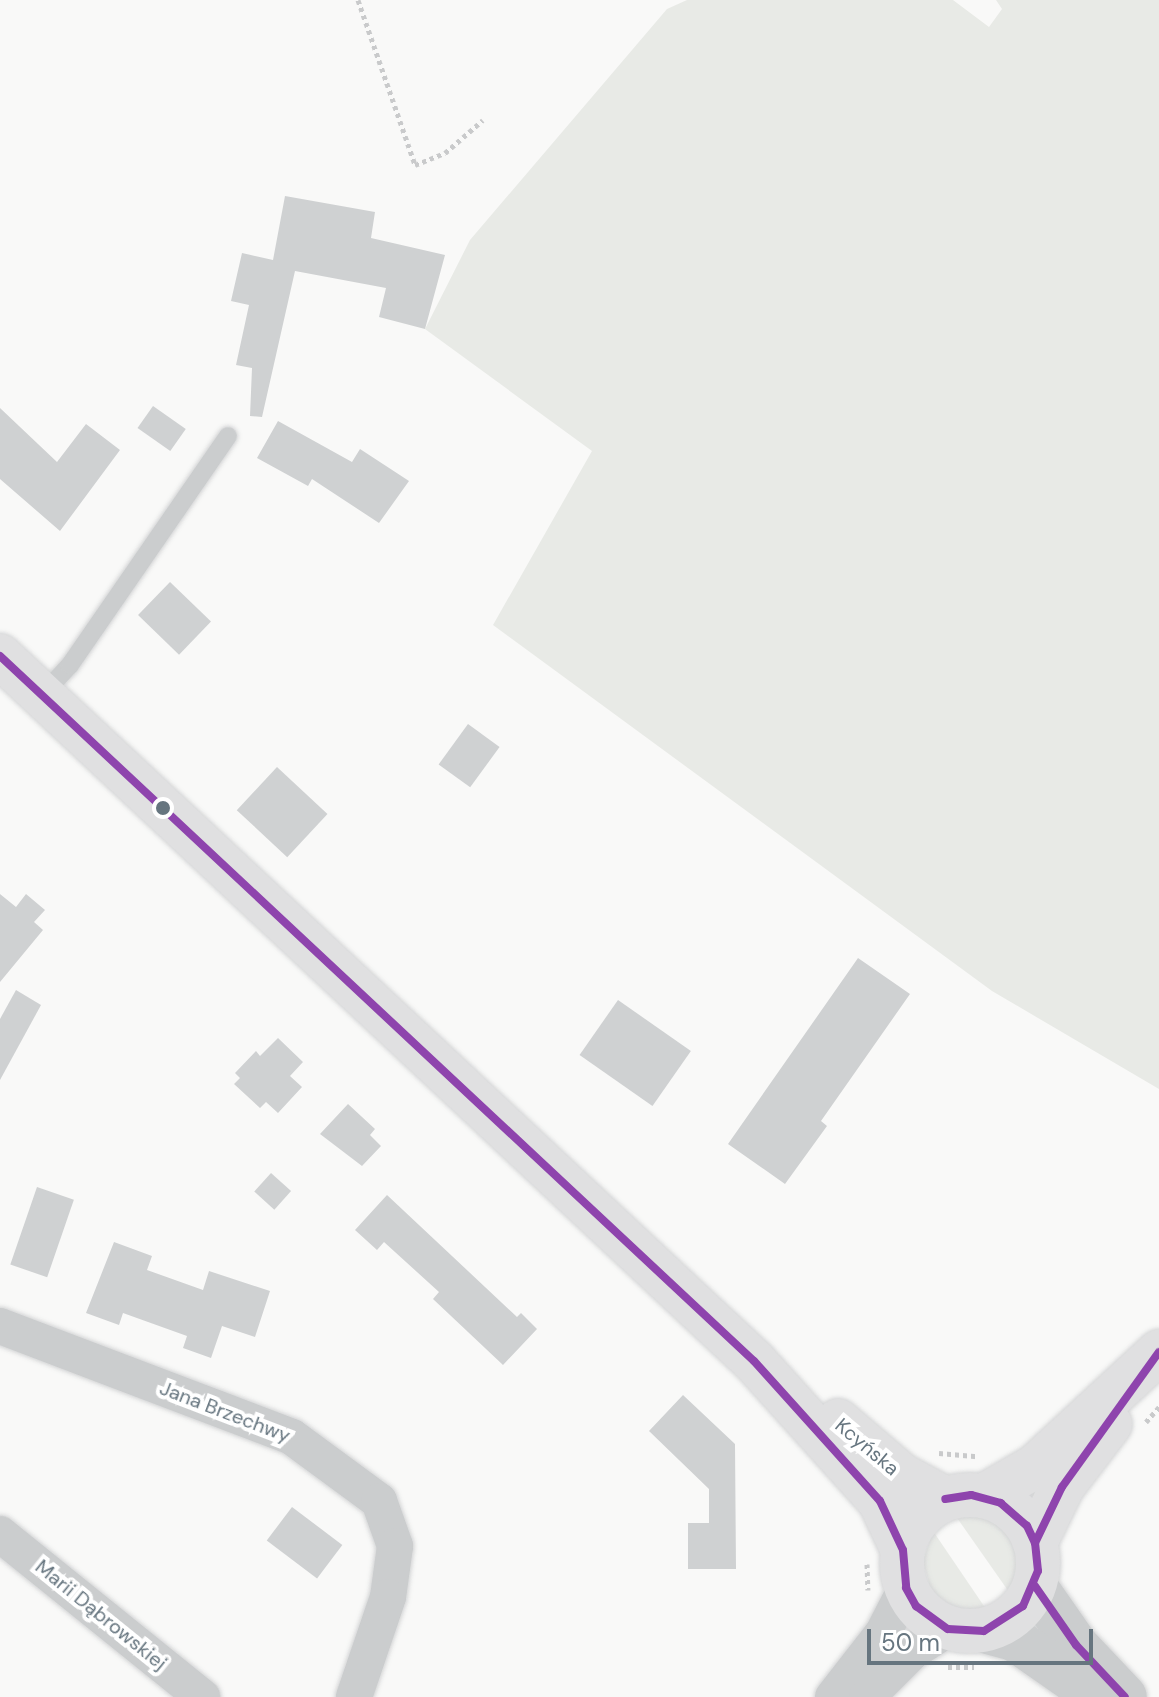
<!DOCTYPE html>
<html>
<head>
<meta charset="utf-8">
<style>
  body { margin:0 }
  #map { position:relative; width:1159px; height:1697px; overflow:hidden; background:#f9f9f8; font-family:"DM Sans",sans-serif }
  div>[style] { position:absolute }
  .green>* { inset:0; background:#e8eae6 }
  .building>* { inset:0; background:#cfd1d2; transform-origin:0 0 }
  .path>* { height:5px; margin-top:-2.5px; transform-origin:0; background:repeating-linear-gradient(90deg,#c9cacb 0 4px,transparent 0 8px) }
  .roads { filter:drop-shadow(0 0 2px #d4d5d6) drop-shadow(0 0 2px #d4d5d6) }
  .service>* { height:18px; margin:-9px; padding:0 9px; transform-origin:9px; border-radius:9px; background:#cbcdce }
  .minor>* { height:36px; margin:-18px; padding:0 18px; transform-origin:18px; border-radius:18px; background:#cbcdce }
  .tertiary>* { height:44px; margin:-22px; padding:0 22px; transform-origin:22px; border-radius:22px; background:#cbcdce }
  .secondary>* { height:44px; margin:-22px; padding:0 22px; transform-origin:22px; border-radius:22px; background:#e0e0e1 }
  .secondary>.ring { margin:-22px; padding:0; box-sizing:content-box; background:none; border:44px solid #e0e0e1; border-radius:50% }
  .bus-1>* { height:8px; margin:-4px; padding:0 4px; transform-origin:4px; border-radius:4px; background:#8e44ad }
  .dots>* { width:22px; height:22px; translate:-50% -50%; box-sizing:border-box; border:4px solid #fff; border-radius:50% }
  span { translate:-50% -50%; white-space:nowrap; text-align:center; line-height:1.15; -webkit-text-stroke:8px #fff; paint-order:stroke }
  .street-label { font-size:20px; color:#66757f }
  .scale { position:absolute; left:867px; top:1629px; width:226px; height:36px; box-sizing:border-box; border:4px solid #66757f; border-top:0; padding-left:10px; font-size:24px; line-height:28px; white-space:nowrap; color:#66757f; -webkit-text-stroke:6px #fff; paint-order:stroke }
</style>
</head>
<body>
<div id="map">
  <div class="green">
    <i style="clip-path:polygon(687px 0,953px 0,989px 27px,1002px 9px,996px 0,1159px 0,1159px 1089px,992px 991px,493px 625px,592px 451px,425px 329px,470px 240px,667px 9px)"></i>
    <i style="clip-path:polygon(977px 1512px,1005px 1525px,1014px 1538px,1019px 1569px,1009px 1592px,955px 1515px)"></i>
    <i style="clip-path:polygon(933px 1531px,986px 1609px,956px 1610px,931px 1591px,923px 1561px)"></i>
  </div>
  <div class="building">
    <i style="clip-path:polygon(285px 196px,375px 212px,371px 238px,445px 255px,425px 329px,379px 317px,386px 288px,295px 271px,262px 417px,250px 416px,252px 368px,236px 365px,249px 305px,231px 301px,242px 253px,273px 260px)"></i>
    <i style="left:153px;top:406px;width:40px;height:27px;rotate:35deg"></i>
    <i style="clip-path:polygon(0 408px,57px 462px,86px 424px,120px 450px,60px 531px,0 479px)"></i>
    <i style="clip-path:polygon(278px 421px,352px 462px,360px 449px,409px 481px,379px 523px,312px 479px,308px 486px,257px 458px)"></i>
    <i style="left:170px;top:582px;width:57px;height:46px;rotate:44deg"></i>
    <i style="left:468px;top:724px;width:39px;height:50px;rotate:36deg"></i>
    <i style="left:277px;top:767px;width:69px;height:59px;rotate:43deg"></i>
    <i style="clip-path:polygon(0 894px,16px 907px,26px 894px,45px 910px,34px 922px,43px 930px,0 982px)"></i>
    <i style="clip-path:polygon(858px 958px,910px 994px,821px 1121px,827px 1126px,785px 1184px,728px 1144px)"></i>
    <i style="clip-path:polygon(16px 990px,41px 1005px,0 1080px,0 1019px)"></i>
    <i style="left:618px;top:1000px;width:89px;height:67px;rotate:35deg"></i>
    <i style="clip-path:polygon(278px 1038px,303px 1062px,290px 1076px,302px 1087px,278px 1113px,266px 1102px,260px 1108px,234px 1084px,240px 1078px,235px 1073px,256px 1051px,260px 1056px)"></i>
    <i style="clip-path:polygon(348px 1104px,375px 1129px,370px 1135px,381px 1146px,362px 1166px,320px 1134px)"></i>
    <i style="left:271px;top:1173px;width:27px;height:25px;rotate:42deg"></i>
    <i style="left:37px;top:1187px;width:39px;height:82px;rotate:19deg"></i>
    <i style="clip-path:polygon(387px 1195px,517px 1317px,521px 1313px,537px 1329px,503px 1365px,433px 1299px,439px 1292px,384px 1242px,377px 1250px,355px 1230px)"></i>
    <i style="clip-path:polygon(114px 1242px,152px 1256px,147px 1270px,203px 1290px,209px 1271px,270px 1291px,255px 1337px,222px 1326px,211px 1358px,183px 1348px,187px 1336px,123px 1313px,119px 1325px,86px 1313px)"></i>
    <i style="clip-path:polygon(683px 1395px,735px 1444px,736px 1569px,688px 1569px,688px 1523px,709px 1523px,709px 1489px,649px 1431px)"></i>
    <i style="left:292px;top:1507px;width:63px;height:42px;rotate:37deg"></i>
  </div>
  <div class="path">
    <i style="left:358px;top:0;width:175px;rotate:70.9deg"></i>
    <i style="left:415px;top:165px;width:32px;rotate:-22deg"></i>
    <i style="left:445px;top:153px;width:50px;rotate:-41deg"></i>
    <i style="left:1146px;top:1422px;width:20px;rotate:-49deg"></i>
    <i style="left:939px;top:1453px;width:38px;rotate:5deg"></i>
    <i style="left:867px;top:1564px;width:26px;rotate:88deg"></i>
    <i style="left:948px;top:1667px;width:26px"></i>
  </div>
  <div class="roads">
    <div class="service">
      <i style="left:42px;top:695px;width:41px;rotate:-47deg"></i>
      <i style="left:70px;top:665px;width:278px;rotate:-55.4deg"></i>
    </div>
    <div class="minor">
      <i style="left:0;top:1326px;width:312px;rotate:20.8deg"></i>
      <i style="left:292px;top:1437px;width:108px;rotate:36.3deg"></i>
      <i style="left:379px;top:1501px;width:48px;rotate:70.4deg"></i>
      <i style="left:395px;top:1546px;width:51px;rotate:97.8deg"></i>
      <i style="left:388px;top:1597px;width:106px;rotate:108.8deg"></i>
      <i style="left:0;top:1534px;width:260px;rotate:38.9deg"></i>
      <i style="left:833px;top:1697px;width:81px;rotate:-52deg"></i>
      <i style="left:883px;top:1633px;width:51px;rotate:-62.9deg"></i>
      <i style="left:867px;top:1697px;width:65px;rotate:-45deg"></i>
      <i style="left:913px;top:1651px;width:41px;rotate:-32.2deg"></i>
    </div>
    <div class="tertiary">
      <i style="left:1035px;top:1586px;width:72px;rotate:55.2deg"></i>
      <i style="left:1076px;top:1645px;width:71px;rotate:46.7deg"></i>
      <i style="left:984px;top:1631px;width:31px;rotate:15deg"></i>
      <i style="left:1014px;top:1639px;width:101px;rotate:34.9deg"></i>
    </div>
    <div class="secondary">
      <i style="left:0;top:656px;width:1032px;rotate:43.08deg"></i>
      <i style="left:754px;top:1361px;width:188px;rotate:48deg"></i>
      <i style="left:880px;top:1501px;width:54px;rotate:64.9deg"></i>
      <i style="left:838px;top:1421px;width:83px;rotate:40.6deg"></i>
      <i style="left:901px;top:1475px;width:50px;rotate:28.6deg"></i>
      <i class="ring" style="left:902px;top:1495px;width:92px;height:92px"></i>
      <i style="left:984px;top:1496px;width:60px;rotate:-30deg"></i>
      <i style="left:1036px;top:1466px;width:168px;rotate:-42.8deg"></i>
      <i style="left:1035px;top:1543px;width:62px;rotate:-64.3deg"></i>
      <i style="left:1062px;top:1487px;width:79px;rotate:-52.7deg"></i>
    </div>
  </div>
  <div class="bus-1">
    <i style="left:0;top:656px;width:1032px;rotate:43.08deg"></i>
    <i style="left:754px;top:1361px;width:188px;rotate:48deg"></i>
    <i style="left:880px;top:1501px;width:54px;rotate:64.9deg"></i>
    <i style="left:903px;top:1550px;width:38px;rotate:85deg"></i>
    <i style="left:906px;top:1588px;width:21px;rotate:61deg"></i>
    <i style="left:916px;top:1606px;width:39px;rotate:36deg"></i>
    <i style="left:948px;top:1629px;width:36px;rotate:3deg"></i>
    <i style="left:984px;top:1631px;width:46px;rotate:-32.7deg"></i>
    <i style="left:1023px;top:1606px;width:38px;rotate:-67deg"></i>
    <i style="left:1038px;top:1571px;width:28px;rotate:-96deg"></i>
    <i style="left:1035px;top:1543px;width:19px;rotate:-115deg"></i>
    <i style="left:1027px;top:1526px;width:35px;rotate:-139deg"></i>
    <i style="left:1001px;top:1503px;width:31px;rotate:-165deg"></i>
    <i style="left:971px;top:1495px;width:26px;rotate:171deg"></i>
    <i style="left:1035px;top:1543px;width:62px;rotate:-64.3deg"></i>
    <i style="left:1062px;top:1487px;width:166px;rotate:-54.3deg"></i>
    <i style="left:1035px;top:1586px;width:72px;rotate:55.2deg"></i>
    <i style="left:1076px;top:1645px;width:71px;rotate:46.7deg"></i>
  </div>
  <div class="dots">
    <i style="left:163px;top:808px;background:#66757f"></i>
  </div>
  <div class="street-label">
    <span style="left:225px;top:1412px;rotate:21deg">Jana Brzechwy</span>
    <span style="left:867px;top:1447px;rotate:40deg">Kcyńska</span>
    <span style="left:101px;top:1615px;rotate:39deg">Marii Dąbrowskiej</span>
  </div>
  <div class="scale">50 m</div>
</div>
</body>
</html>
